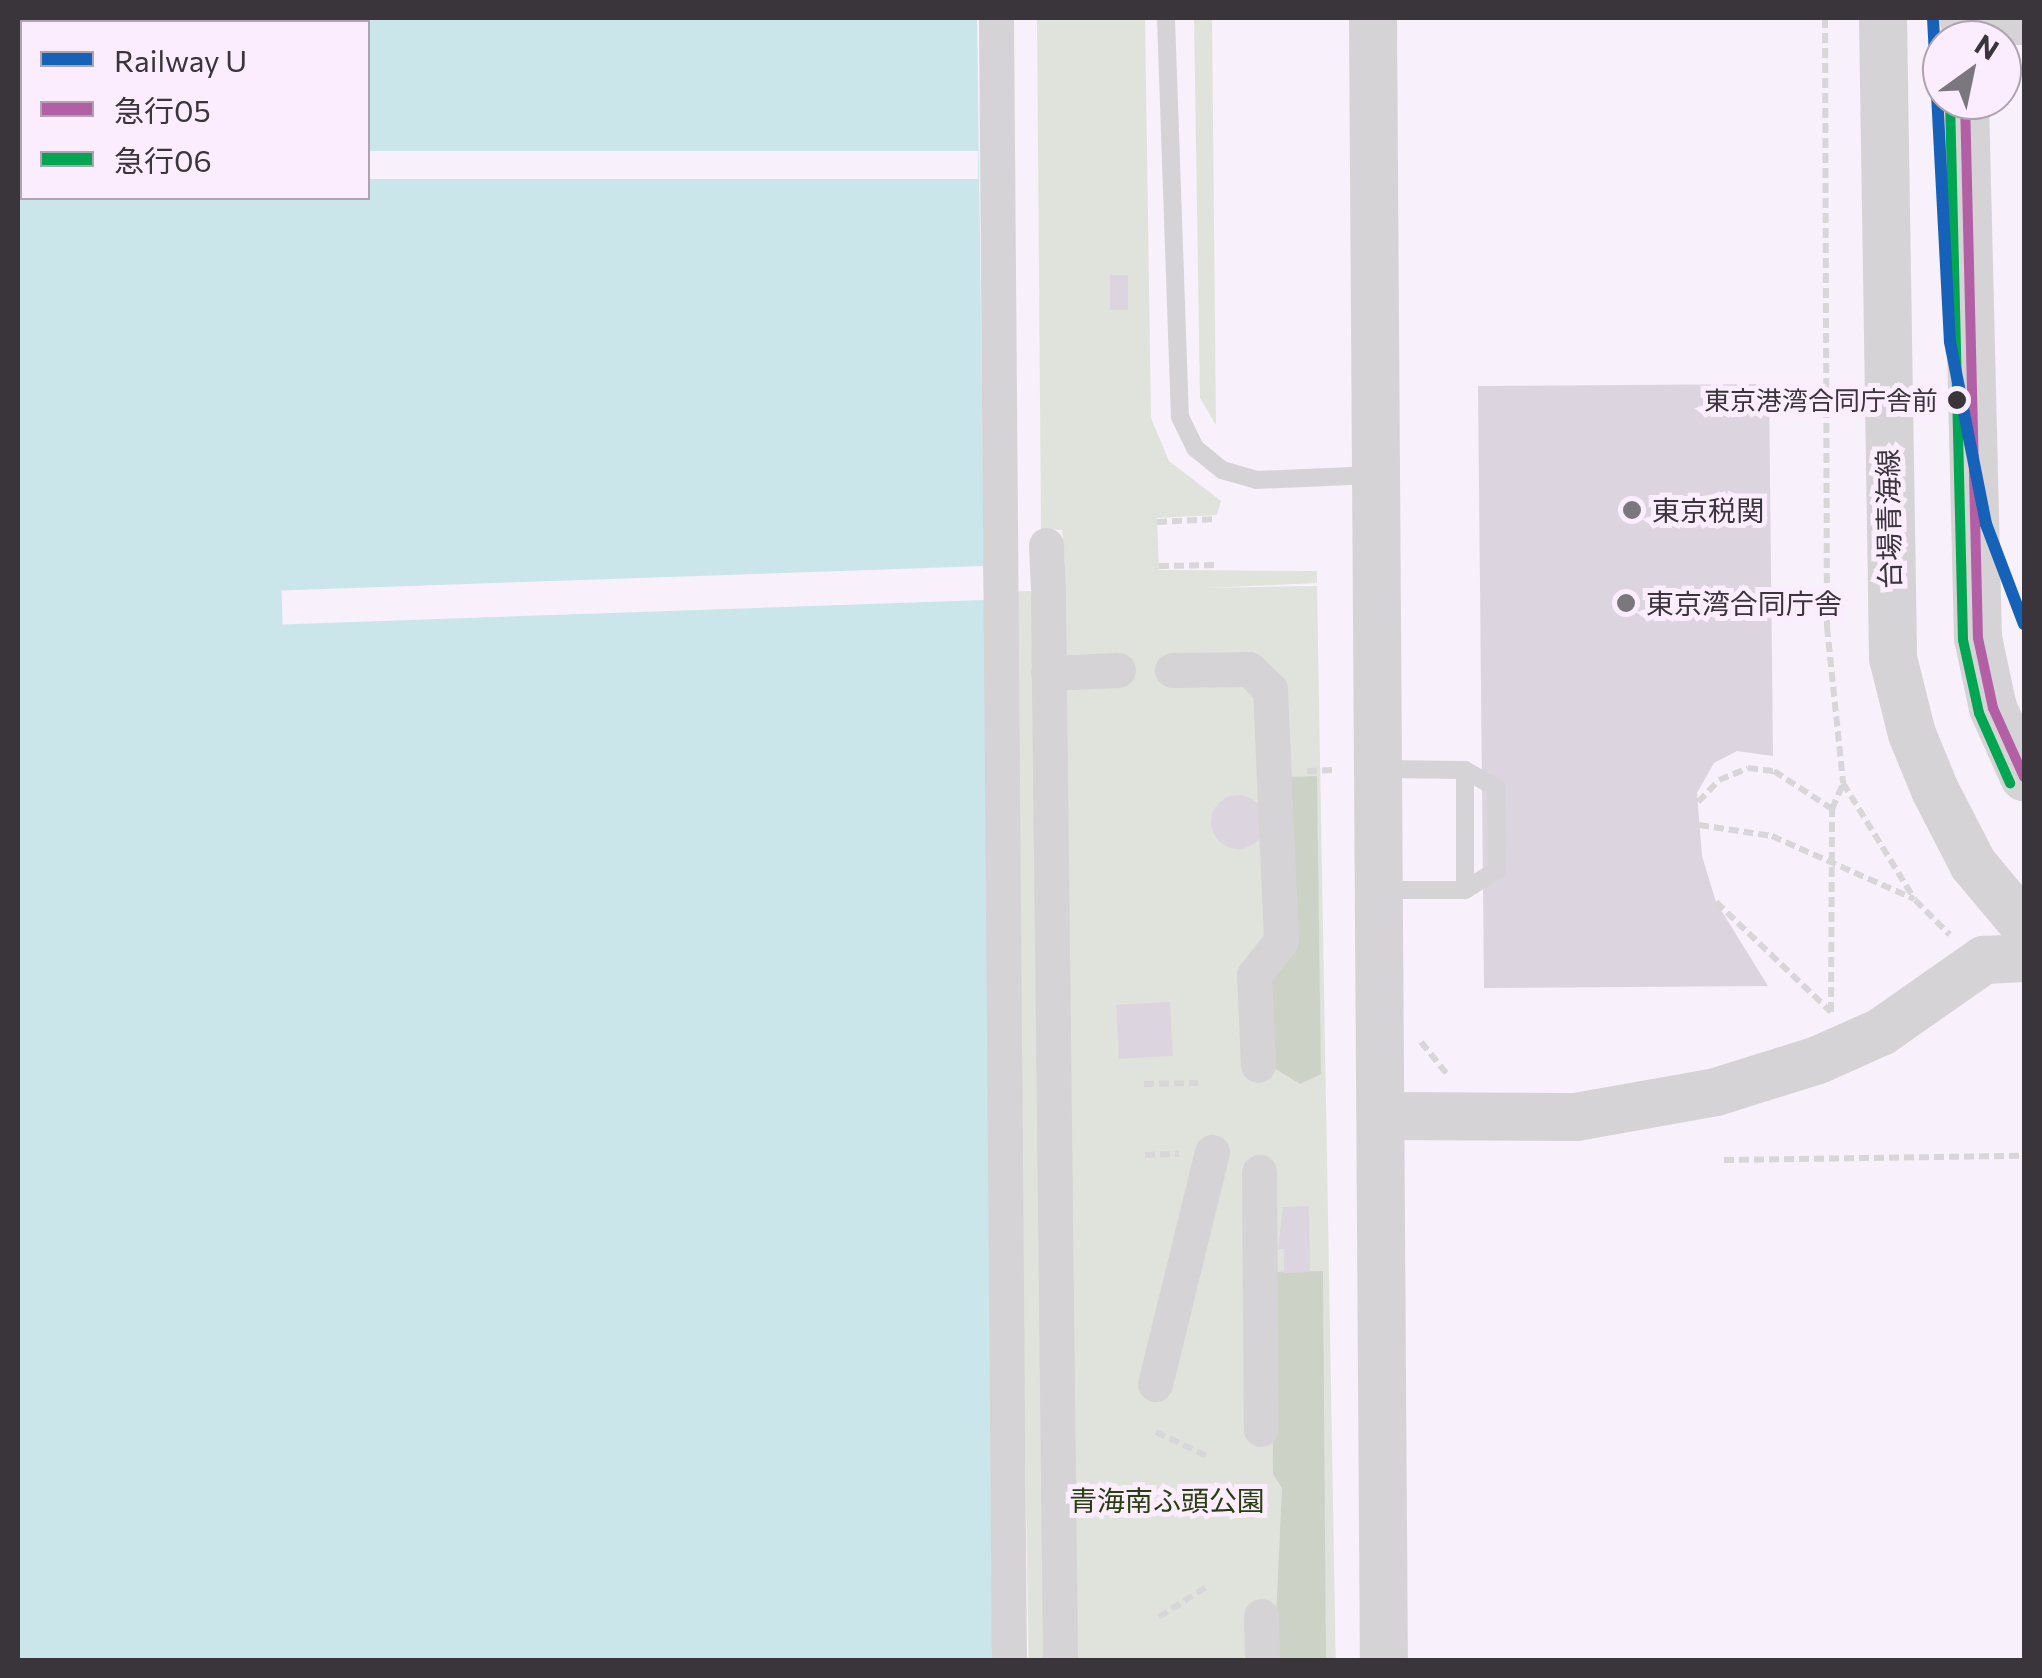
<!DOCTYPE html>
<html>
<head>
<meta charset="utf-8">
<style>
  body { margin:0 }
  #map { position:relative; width:2042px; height:1678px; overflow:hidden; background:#f8f0fa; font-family:Commissioner,"Noto Sans JP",sans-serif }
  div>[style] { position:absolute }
  .green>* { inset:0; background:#e0e3dc; transform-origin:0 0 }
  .forest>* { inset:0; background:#cdd2c6 }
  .water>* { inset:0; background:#cae6ea }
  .pier>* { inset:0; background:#f8f0fa; transform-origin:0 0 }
  .building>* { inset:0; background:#dcd4de; transform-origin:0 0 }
  .round { border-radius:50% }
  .path>* { height:6px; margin-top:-3px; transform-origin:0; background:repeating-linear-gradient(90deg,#d8d6d8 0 10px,transparent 0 15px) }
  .lane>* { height:18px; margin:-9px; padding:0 9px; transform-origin:9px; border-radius:9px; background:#d5d3d6 }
  .street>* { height:35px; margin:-17.5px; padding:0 17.5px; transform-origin:17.5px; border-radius:17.5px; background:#d5d3d6 }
  .secondary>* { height:48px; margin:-24px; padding:0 24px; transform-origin:24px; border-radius:24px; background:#d5d3d6 }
  .bus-1>* { height:10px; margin:-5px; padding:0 5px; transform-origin:5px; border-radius:5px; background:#b35fa6 }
  .bus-2>* { height:10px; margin:-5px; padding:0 5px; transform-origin:5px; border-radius:5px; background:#00a651 }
  .rail-1>* { height:12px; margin:-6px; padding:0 6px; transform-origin:6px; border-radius:6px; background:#1662b8 }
  .dots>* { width:28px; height:28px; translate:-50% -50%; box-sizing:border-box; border:5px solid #fbecfe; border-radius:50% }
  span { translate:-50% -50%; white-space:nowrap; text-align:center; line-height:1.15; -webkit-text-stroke:10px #fbecfe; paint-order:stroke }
  .bus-label { font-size:26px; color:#3a353b }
  .right { translate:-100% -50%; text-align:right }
  .poi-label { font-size:28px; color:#3a353b }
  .left { translate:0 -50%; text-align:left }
  .street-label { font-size:28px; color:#3a353b }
  .park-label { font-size:28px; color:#293f11 }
  .frame { position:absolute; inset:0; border:20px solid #3a353b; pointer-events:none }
  .legend { position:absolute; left:20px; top:20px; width:350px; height:180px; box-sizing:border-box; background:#fbecfe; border:2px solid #aea3b0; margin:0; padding:12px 18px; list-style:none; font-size:30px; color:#3a353b }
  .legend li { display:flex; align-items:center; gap:20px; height:50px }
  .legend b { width:50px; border:2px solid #aea3b0 }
  .north { position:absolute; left:1922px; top:20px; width:100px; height:100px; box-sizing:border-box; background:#fbecfe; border:2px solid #aea3b0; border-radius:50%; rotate:33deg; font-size:28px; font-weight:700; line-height:40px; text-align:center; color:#3a353b }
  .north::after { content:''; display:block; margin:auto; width:35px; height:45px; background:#7c767e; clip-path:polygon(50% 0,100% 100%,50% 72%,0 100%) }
</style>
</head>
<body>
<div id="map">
  <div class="green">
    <i style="clip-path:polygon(1037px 18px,1145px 18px,1151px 418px,1169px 461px,1221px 501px,1217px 515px,1157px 518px,1159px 570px,1317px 571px,1317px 583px,1054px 595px,1065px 562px,1062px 530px,1041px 529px)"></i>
    <i style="clip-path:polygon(1194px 18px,1212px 18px,1216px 425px,1200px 398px)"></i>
    <i style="left:1317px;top:586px;width:1074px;height:307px;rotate:89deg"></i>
  </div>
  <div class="forest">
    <i style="clip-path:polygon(1317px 776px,1321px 1074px,1300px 1084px,1269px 1065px,1262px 980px,1289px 777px)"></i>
    <i style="clip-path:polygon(1323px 1271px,1326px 1660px,1274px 1660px,1282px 1488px,1273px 1474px,1272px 1272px)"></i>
  </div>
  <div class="water">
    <i style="clip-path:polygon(evenodd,18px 18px,977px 18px,999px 1660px,18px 1660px,18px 18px,22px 22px,368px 22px,368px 198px,22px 198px,22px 22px)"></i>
  </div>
  <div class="pier">
    <i style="left:978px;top:151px;width:28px;height:610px;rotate:90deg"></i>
    <i style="left:983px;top:566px;width:34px;height:702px;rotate:88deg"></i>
  </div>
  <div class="building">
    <i style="left:1110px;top:275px;width:18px;height:35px"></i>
    <i style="clip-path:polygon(1769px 384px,1773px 756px,1737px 751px,1714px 763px,1697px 793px,1702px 856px,1716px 902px,1768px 986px,1484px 988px,1478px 386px)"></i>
    <i class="round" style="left:1211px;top:795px;width:54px;height:54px"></i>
    <i style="left:1170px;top:1002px;width:54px;height:54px;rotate:87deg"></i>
    <i style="clip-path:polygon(1309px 1206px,1310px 1272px,1284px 1273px,1284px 1249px,1278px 1249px,1283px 1207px)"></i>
  </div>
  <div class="path">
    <i style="left:1825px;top:18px;width:609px;rotate:89.81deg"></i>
    <i style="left:1827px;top:627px;width:157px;rotate:84.1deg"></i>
    <i style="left:1843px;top:783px;width:137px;rotate:58.4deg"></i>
    <i style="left:1915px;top:900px;width:49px;rotate:45deg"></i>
    <i style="left:1157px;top:522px;width:60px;rotate:-2.9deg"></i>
    <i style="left:1159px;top:566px;width:60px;rotate:-1deg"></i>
    <i style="left:1307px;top:771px;width:28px;rotate:-2deg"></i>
    <i style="left:1698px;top:802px;width:30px;rotate:-46deg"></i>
    <i style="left:1719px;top:780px;width:31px;rotate:-22deg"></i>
    <i style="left:1748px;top:768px;width:26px;rotate:7deg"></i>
    <i style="left:1774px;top:771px;width:69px;rotate:33.2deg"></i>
    <i style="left:1699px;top:825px;width:74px;rotate:8.6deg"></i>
    <i style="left:1772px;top:836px;width:155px;rotate:23.9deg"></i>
    <i style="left:1716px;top:902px;width:159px;rotate:43.7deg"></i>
    <i style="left:1831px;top:1012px;width:203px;rotate:-89.7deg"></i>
    <i style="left:1832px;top:809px;width:27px;rotate:-66deg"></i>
    <i style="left:1421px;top:1042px;width:41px;rotate:50.9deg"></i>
    <i style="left:1144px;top:1084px;width:54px;rotate:-1.1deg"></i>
    <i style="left:1145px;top:1155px;width:34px;rotate:-2deg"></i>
    <i style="left:1724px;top:1160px;width:300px;rotate:-0.8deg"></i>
    <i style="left:1156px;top:1432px;width:56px;rotate:25.2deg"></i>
    <i style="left:1159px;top:1617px;width:59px;rotate:-32.6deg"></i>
  </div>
  <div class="lane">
    <i style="left:1166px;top:18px;width:399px;rotate:88deg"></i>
    <i style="left:1180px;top:417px;width:34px;rotate:64deg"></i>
    <i style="left:1195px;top:448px;width:35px;rotate:39deg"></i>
    <i style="left:1222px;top:470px;width:35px;rotate:16deg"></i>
    <i style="left:1256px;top:480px;width:118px;rotate:-2.4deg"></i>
    <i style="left:1382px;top:769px;width:83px;rotate:0.7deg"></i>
    <i style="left:1465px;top:770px;width:36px;rotate:30deg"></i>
    <i style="left:1496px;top:788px;width:82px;rotate:89.3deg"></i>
    <i style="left:1497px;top:870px;width:38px;rotate:148deg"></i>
    <i style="left:1465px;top:890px;width:82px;rotate:180deg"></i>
    <i style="left:1465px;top:770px;width:120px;rotate:90deg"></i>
  </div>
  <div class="street">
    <i style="left:996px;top:18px;width:1642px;rotate:89.55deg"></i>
    <i style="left:1046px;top:545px;width:44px;rotate:87.4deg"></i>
    <i style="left:1048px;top:597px;width:1063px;rotate:89.35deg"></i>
    <i style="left:1172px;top:670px;width:77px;rotate:-0.7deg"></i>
    <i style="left:1249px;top:669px;width:29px;rotate:44deg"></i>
    <i style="left:1270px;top:689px;width:252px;rotate:87.5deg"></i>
    <i style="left:1281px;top:941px;width:43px;rotate:128.5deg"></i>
    <i style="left:1254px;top:975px;width:90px;rotate:87.5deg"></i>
    <i style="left:1048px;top:673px;width:70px;rotate:-2.5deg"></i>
    <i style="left:1259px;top:1172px;width:257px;rotate:89.6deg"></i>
    <i style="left:1155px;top:1384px;width:239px;rotate:-76.2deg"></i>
    <i style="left:1261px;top:1616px;width:44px;rotate:88.7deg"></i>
  </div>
  <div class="secondary">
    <i style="left:1373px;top:18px;width:1642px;rotate:89.62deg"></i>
    <i style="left:1883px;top:18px;width:640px;rotate:89.1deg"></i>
    <i style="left:1893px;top:658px;width:78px;rotate:76deg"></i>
    <i style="left:1912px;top:734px;width:61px;rotate:67.7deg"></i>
    <i style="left:1935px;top:790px;width:83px;rotate:62.8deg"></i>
    <i style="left:1973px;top:864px;width:80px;rotate:50.1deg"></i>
    <i style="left:1964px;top:21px;width:60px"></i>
    <i style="left:1965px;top:100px;width:538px;rotate:88.62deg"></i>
    <i style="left:1978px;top:638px;width:72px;rotate:77.9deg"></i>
    <i style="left:1993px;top:708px;width:76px;rotate:65.8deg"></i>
    <i style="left:1383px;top:1116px;width:193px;rotate:0.3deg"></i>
    <i style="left:1576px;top:1117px;width:142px;rotate:-10.1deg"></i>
    <i style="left:1716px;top:1092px;width:107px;rotate:-17.4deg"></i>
    <i style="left:1818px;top:1060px;width:69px;rotate:-24deg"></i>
    <i style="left:1881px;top:1032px;width:126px;rotate:-35deg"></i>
    <i style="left:1984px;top:960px;width:40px;rotate:-2.9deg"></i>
  </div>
  <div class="bus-1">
    <i style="left:1965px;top:100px;width:538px;rotate:88.62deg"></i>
    <i style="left:1978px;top:638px;width:72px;rotate:77.9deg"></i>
    <i style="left:1993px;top:708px;width:76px;rotate:65.8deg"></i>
  </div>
  <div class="bus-2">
    <i style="left:1950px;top:100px;width:540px;rotate:88.62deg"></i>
    <i style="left:1963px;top:640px;width:75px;rotate:77.6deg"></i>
    <i style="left:1979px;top:713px;width:77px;rotate:66.1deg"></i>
  </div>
  <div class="rail-1">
    <i style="left:1933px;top:18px;width:324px;rotate:87deg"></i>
    <i style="left:1950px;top:342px;width:186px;rotate:78.8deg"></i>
    <i style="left:1986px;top:524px;width:107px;rotate:69.2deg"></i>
  </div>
  <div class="dots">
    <i style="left:1957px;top:400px;background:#3a353b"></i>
    <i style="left:1632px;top:510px;background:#7c767e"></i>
    <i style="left:1626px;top:603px;background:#7c767e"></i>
  </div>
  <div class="bus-label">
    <span class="right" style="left:1938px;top:400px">東京港湾合同庁舎前</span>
  </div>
  <div class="poi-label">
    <span class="left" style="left:1652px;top:510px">東京税関</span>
    <span class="left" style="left:1646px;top:603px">東京湾合同庁舎</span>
  </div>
  <div class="street-label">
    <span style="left:1888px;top:519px;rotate:-91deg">台場青海線</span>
  </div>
  <div class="park-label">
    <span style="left:1167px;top:1500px">青海南ふ頭公園</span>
  </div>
  <div class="frame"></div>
  <ul class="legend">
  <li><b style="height:12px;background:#1662b8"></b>Railway U</li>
  <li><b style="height:12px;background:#b35fa6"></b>急行05</li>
  <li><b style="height:12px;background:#00a651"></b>急行06</li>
  </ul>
  <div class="north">N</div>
</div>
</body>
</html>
